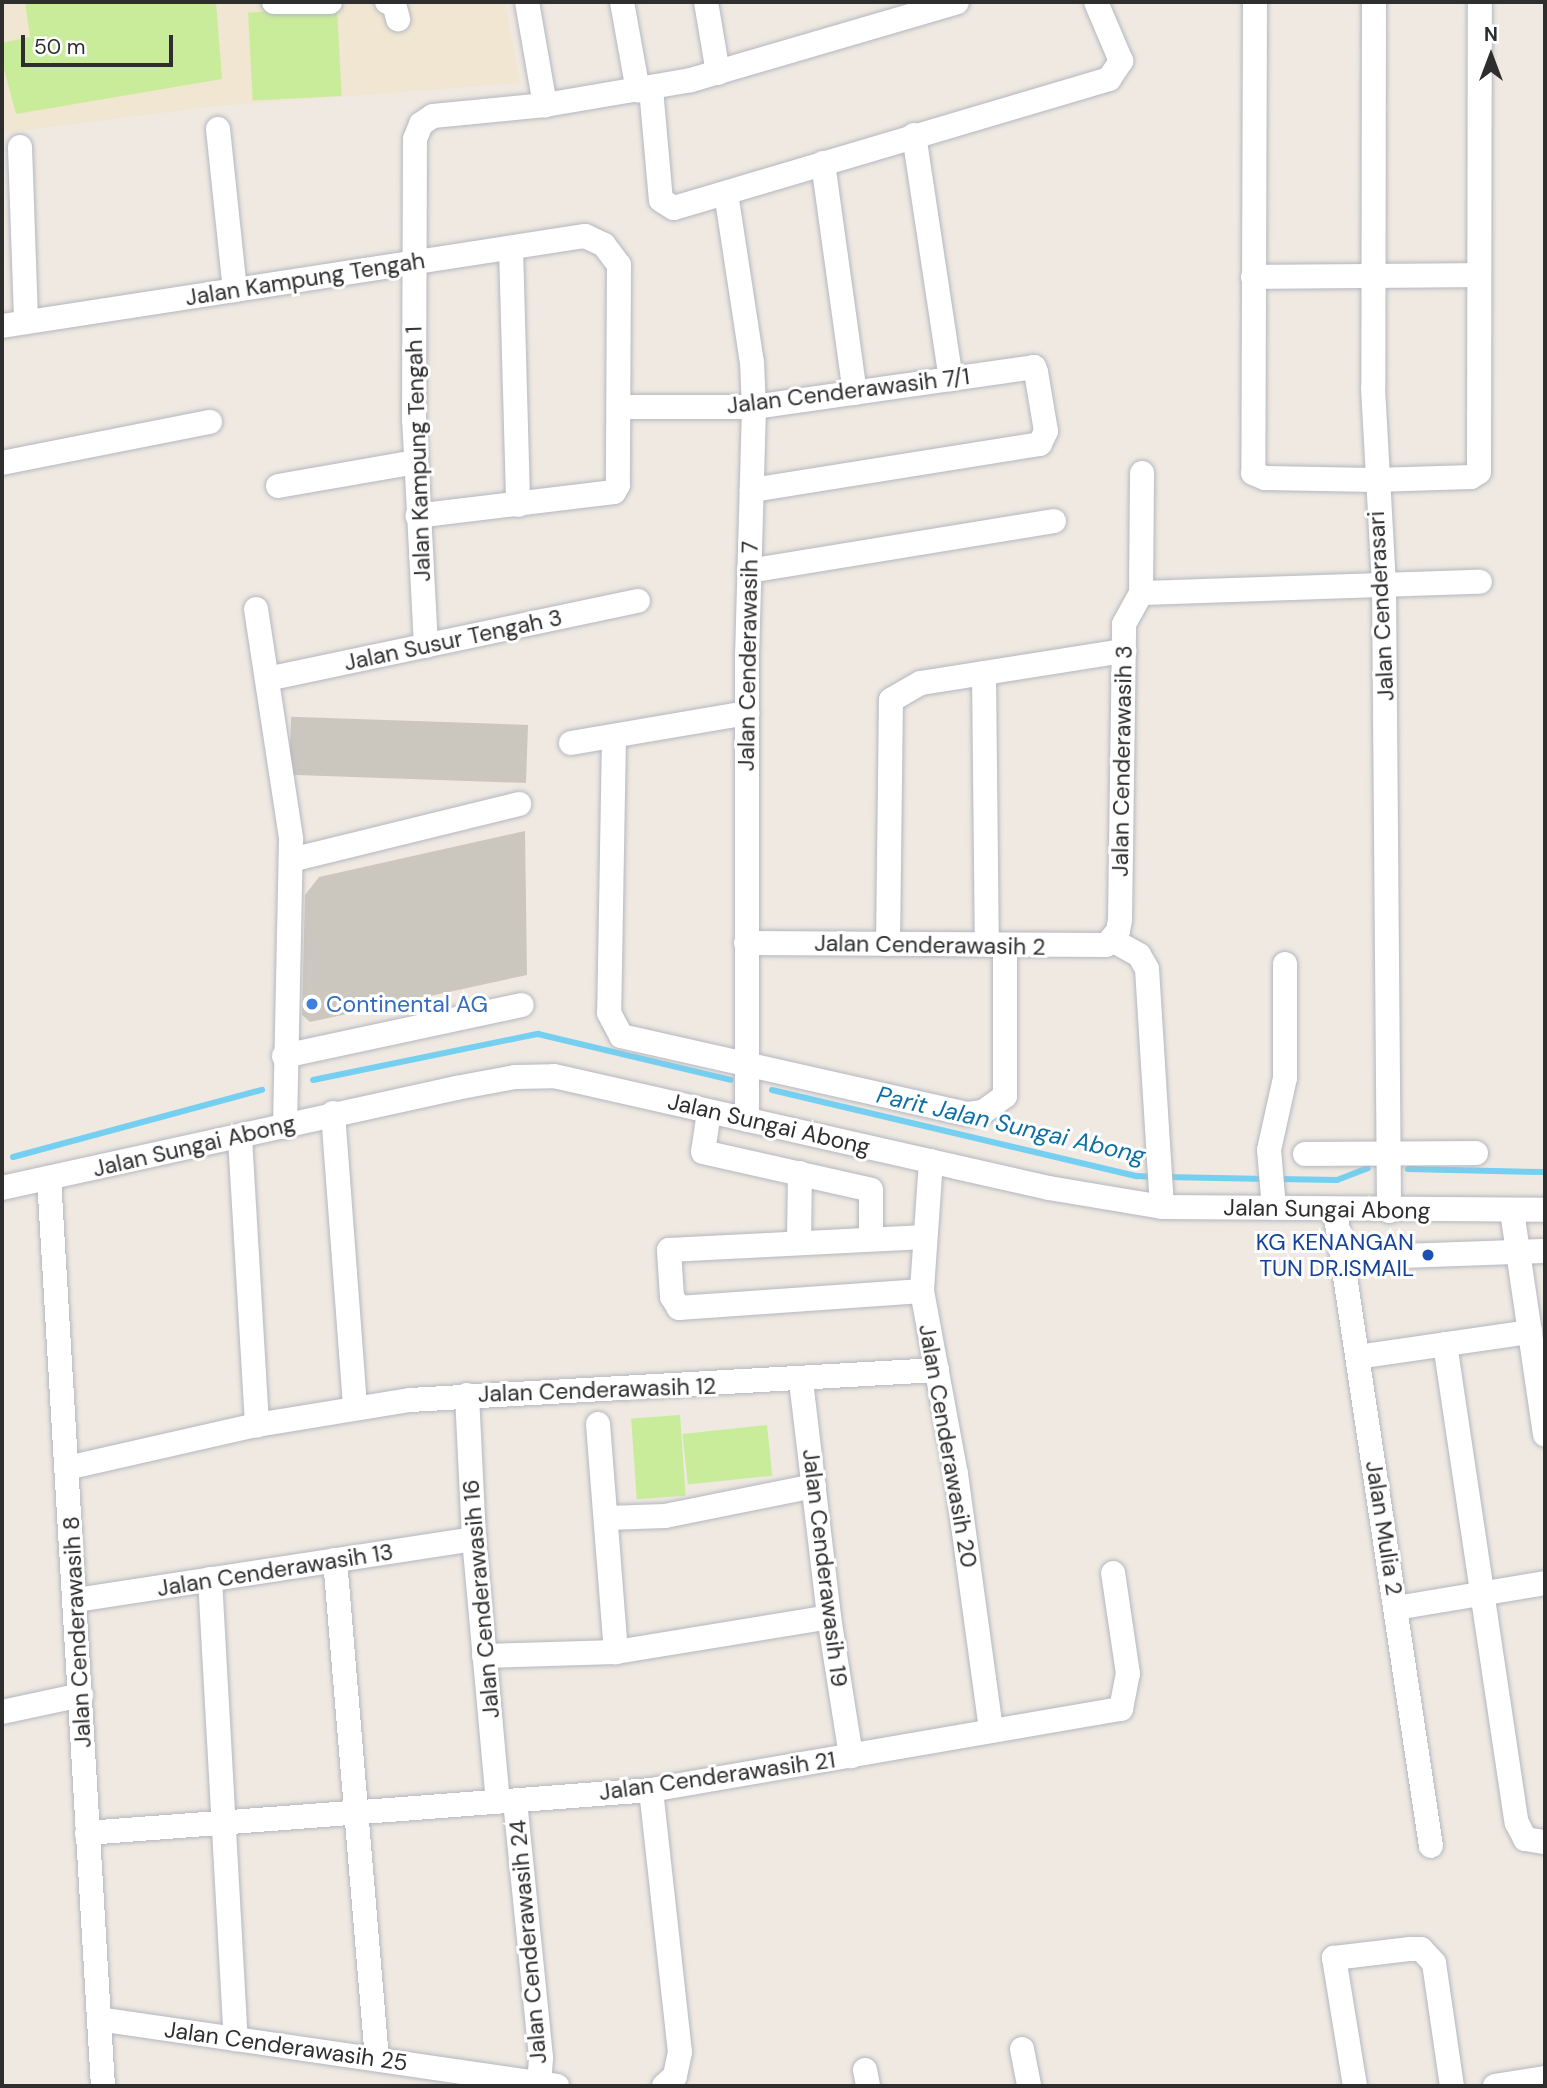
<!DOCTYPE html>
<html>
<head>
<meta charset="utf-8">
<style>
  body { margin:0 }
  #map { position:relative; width:1547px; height:2088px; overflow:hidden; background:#efe9e1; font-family:"DM Sans",sans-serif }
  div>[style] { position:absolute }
  .education>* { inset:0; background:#f0e6d1 }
  .pitch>* { inset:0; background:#c9ec9a; transform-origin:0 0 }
  .stream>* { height:6px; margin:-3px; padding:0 3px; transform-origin:3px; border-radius:3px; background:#75cff0 }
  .building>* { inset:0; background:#cbc7bf; transform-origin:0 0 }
  .roads { filter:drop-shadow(0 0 2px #b4b7c1) drop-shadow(0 0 2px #b4b7c1) }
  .minor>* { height:24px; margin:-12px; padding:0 12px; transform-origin:12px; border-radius:12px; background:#fff }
  .dots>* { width:19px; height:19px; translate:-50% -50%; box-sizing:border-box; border:4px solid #fff; border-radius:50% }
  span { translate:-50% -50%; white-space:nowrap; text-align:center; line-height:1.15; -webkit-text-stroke:6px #fff; paint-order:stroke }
  .street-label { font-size:23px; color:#2e2e2e }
  .shop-label { font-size:23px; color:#366cbe }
  .left { translate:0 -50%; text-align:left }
  .transit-label { font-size:23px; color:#164399 }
  .right { translate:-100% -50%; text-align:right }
  .water-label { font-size:24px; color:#0d6fa3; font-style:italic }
  .frame { position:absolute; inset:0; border:4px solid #2e2e2e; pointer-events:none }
  .north { position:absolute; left:1456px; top:21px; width:70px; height:70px; -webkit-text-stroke:5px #fff; paint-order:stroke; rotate:0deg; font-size:19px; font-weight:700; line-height:28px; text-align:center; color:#2e2e2e }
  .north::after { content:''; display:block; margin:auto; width:24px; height:32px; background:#2e2e2e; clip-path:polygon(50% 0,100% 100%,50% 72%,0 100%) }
  .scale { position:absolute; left:21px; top:35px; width:152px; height:32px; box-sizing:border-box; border:4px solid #2e2e2e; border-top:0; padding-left:9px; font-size:21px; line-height:24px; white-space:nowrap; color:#2e2e2e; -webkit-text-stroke:5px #fff; paint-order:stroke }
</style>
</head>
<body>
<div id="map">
  <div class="education">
    <i style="clip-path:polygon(2px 2px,505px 2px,520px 83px,217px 106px,3px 133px)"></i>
  </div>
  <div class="pitch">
    <i style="clip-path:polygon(25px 2px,216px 2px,222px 79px,16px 114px,2px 62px,2px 43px,30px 37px)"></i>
    <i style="left:337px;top:8px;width:88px;height:89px;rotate:87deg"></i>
    <i style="left:680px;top:1415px;width:81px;height:49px;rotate:86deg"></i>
    <i style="left:767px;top:1425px;width:51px;height:85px;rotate:84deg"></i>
  </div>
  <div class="stream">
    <i style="left:313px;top:1080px;width:230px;rotate:-11.6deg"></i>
    <i style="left:538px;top:1034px;width:198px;rotate:13.4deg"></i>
    <i style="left:772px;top:1090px;width:375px;rotate:13.3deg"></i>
    <i style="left:1137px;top:1176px;width:18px;rotate:3deg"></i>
    <i style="left:13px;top:1157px;width:258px;rotate:-15.1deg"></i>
    <i style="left:1408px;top:1169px;width:137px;rotate:1.3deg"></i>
    <i style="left:1166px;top:1177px;width:101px;rotate:1.1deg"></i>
    <i style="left:1278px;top:1179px;width:59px;rotate:1deg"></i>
    <i style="left:1337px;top:1180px;width:33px;rotate:-21deg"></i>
  </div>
  <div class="building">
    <i style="left:528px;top:725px;width:58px;height:237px;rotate:92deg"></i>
    <i style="clip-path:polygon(525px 831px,527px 975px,310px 1022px,302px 1015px,305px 895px,319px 877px)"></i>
  </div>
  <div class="roads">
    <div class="minor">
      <i style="left:274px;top:2px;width:56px"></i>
      <i style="left:387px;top:2px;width:7px;rotate:16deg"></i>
      <i style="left:394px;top:4px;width:16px;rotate:75deg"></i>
      <i style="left:527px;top:2px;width:105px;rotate:80.1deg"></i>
      <i style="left:622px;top:2px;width:90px;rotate:79.8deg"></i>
      <i style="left:706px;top:2px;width:72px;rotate:80.4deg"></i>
      <i style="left:1255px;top:2px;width:471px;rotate:90.2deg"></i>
      <i style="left:1253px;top:473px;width:13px;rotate:23deg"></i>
      <i style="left:1265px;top:478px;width:110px;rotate:1deg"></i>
      <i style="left:1375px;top:480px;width:96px;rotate:-1.8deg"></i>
      <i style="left:1471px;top:477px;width:9px;rotate:-32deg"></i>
      <i style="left:1479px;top:472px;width:470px;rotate:-89.9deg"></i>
      <i style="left:1374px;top:2px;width:386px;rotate:90.1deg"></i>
      <i style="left:1373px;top:388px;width:196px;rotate:86.8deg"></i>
      <i style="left:1384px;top:584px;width:627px;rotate:89.54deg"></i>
      <i style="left:651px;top:89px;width:111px;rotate:84.9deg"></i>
      <i style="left:661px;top:200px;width:15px;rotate:32deg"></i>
      <i style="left:674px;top:208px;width:454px;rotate:-16.5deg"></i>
      <i style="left:1109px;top:79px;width:22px;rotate:-56deg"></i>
      <i style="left:1121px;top:61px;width:64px;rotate:-113deg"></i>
      <i style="left:218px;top:129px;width:162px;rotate:84deg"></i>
      <i style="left:914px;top:135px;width:247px;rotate:81.4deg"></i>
      <i style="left:20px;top:147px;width:175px;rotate:88deg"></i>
      <i style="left:823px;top:163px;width:232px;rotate:82.1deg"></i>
      <i style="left:726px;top:193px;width:171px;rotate:81.3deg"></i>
      <i style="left:752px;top:362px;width:45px;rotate:87.5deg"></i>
      <i style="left:754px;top:407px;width:247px;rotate:91.6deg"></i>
      <i style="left:747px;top:654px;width:466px;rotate:90deg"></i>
      <i style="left:511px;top:248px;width:257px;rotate:88.4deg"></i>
      <i style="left:1253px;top:277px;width:226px;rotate:-0.5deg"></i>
      <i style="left:2px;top:326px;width:590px;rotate:-8.78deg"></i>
      <i style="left:585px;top:236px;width:21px;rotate:25deg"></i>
      <i style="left:604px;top:245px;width:25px;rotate:53deg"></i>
      <i style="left:619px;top:265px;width:220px;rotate:90.3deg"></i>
      <i style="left:618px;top:485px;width:8px;rotate:120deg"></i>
      <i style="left:614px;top:492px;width:198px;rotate:173.1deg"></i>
      <i style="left:619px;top:407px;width:135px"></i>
      <i style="left:754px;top:407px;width:283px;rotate:-8.1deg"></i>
      <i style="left:1034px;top:367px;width:5px;rotate:68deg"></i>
      <i style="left:1036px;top:372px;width:60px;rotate:80.4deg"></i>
      <i style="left:1046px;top:431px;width:14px;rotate:115deg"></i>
      <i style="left:1040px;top:444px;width:292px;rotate:170.9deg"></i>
      <i style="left:2px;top:463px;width:212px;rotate:-11.2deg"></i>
      <i style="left:278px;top:486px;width:139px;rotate:-9.9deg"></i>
      <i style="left:749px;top:571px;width:309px;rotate:-9.3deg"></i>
      <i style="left:1141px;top:593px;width:120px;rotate:-89.5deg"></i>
      <i style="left:256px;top:609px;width:233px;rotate:81.3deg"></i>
      <i style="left:291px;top:839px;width:288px;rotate:91.2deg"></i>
      <i style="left:426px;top:646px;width:226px;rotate:-93deg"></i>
      <i style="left:414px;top:420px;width:281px;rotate:-89.8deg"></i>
      <i style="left:415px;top:139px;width:16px;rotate:-68deg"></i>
      <i style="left:421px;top:124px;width:14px;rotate:-34deg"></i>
      <i style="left:433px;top:116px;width:113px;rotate:-5.6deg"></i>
      <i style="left:545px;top:105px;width:148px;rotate:-9.7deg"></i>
      <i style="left:691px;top:80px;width:277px;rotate:-16.3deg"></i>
      <i style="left:984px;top:673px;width:272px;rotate:89.4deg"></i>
      <i style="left:267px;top:679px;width:379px;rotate:-11.9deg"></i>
      <i style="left:614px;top:736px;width:277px;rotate:91deg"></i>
      <i style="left:609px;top:1013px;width:26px;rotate:62deg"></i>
      <i style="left:621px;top:1036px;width:356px;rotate:12.7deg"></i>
      <i style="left:968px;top:1114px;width:15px;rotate:-8deg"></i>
      <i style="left:983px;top:1112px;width:27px;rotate:-36deg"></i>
      <i style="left:1005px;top:1096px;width:151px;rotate:-90deg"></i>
      <i style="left:571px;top:743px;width:179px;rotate:-9.7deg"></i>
      <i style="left:291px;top:860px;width:235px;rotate:-13.8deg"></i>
      <i style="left:1112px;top:940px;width:31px;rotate:29deg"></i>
      <i style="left:1139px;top:955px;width:16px;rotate:60deg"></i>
      <i style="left:1147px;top:969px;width:238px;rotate:86.4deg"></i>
      <i style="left:746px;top:943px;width:360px;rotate:0.3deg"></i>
      <i style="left:1106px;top:945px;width:18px;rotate:-49deg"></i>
      <i style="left:1118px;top:931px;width:11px;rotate:-80deg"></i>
      <i style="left:1120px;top:920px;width:296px;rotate:-89.2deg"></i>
      <i style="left:1124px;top:624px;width:35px;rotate:-61deg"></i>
      <i style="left:1141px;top:593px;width:339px;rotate:-1.9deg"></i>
      <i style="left:888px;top:944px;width:244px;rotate:-89.3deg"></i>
      <i style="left:891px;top:700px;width:34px;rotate:-30deg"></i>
      <i style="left:921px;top:683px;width:206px;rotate:-9deg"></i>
      <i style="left:284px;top:1056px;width:243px;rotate:-12.1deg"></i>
      <i style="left:709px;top:1112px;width:40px;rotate:98.5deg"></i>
      <i style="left:703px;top:1152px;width:172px;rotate:12.7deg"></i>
      <i style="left:871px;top:1190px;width:48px;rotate:90deg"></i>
      <i style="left:333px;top:1113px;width:296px;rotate:85.7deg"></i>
      <i style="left:240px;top:1138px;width:288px;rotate:86.6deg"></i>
      <i style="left:1305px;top:1154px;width:171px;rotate:-0.3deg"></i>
      <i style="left:931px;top:1161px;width:130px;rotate:94deg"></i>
      <i style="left:922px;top:1291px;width:186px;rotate:79.5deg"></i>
      <i style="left:956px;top:1474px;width:259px;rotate:82.2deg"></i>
      <i style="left:49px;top:1178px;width:910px;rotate:86.6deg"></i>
      <i style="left:2px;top:1188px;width:465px;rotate:-12.4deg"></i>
      <i style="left:456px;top:1088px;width:60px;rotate:-10.6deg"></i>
      <i style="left:515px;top:1077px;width:39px;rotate:-1deg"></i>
      <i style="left:554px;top:1076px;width:508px;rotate:12.75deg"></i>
      <i style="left:1049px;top:1188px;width:115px;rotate:9.5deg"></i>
      <i style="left:1162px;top:1207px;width:383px;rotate:0.4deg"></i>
      <i style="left:1274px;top:1208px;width:58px;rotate:-94.9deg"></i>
      <i style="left:1269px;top:1150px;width:74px;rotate:-77.5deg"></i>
      <i style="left:1285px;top:1078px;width:114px;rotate:-90deg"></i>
      <i style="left:1335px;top:1210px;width:643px;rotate:81.42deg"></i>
      <i style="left:1512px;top:1211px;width:226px;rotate:81.6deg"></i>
      <i style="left:799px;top:1242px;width:69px;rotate:-89.2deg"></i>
      <i style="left:1343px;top:1258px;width:202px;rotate:-2deg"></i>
      <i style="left:922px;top:1291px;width:244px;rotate:176deg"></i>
      <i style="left:679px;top:1308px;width:13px;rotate:-122deg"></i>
      <i style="left:672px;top:1297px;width:47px;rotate:-93.7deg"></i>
      <i style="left:669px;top:1250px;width:256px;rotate:-2.9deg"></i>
      <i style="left:1445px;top:1344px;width:484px;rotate:81.5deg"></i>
      <i style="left:1517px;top:1823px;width:18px;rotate:63deg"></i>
      <i style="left:1525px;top:1839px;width:20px;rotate:9deg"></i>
      <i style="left:1358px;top:1357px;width:174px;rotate:-8.3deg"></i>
      <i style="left:801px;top:1381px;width:238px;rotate:83.2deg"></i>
      <i style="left:829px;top:1617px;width:141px;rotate:81deg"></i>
      <i style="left:467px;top:1395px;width:144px;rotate:87.2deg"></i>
      <i style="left:474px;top:1539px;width:264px;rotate:84.8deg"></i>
      <i style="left:598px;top:1424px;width:229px;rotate:85.5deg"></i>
      <i style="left:67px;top:1468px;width:195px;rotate:-12.8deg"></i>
      <i style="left:257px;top:1425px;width:155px;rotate:-9.3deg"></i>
      <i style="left:410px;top:1400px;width:528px;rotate:-3.26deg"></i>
      <i style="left:607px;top:1518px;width:58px;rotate:-2deg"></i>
      <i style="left:665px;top:1516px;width:152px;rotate:-11.4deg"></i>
      <i style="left:335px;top:1560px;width:501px;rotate:85.19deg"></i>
      <i style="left:210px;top:1579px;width:461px;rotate:86.8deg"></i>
      <i style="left:76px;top:1600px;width:403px;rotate:-8.7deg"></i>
      <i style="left:1396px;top:1608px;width:151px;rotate:-9.5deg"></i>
      <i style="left:484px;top:1656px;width:132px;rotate:-1.7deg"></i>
      <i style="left:616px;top:1652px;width:216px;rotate:-9.3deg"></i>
      <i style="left:2px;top:1712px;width:81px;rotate:-12.1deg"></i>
      <i style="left:651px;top:1790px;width:264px;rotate:83.7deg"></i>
      <i style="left:680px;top:2052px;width:25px;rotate:102deg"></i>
      <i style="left:675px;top:2076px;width:15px;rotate:138deg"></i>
      <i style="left:515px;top:1801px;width:258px;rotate:84.2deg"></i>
      <i style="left:541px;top:2058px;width:26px;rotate:94deg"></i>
      <i style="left:87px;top:1833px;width:566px;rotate:-4.36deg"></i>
      <i style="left:651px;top:1790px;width:477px;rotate:-9.8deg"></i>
      <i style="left:1121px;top:1709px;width:36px;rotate:-79deg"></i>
      <i style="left:1128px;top:1674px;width:102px;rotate:-98.4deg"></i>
      <i style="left:99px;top:2019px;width:463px;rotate:8.3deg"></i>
      <i style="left:1022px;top:2049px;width:38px;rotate:79deg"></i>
      <i style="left:865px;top:2070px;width:16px;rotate:79deg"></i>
      <i style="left:1355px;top:2086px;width:130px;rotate:-99.3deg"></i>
      <i style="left:1334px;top:1958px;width:77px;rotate:-6.8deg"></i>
      <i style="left:1410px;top:1949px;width:11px"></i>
      <i style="left:1421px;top:1949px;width:19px;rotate:47deg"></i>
      <i style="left:1434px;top:1963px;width:124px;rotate:81.7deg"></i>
      <i style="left:1495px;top:2086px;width:51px;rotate:-9.1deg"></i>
    </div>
  </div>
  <div class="dots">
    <i style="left:312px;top:1004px;background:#3f7fe0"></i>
    <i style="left:1428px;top:1255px;background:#1a4fb4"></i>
  </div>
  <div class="street-label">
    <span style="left:305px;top:279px;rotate:-9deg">Jalan Kampung Tengah</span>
    <span style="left:848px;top:391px;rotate:-7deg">Jalan Cenderawasih 7/1</span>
    <span style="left:418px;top:454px;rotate:-92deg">Jalan Kampung Tengah 1</span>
    <span style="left:1381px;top:606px;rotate:-93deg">Jalan Cenderasari</span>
    <span style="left:453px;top:640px;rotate:-12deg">Jalan Susur Tengah 3</span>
    <span style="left:748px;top:656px;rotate:-89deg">Jalan Cenderawasih 7</span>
    <span style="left:1122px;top:761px;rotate:-89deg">Jalan Cenderawasih 3</span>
    <span style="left:930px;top:945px;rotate:1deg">Jalan Cenderawasih 2</span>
    <span style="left:769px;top:1124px;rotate:13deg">Jalan Sungai Abong</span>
    <span style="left:194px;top:1146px;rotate:-13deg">Jalan Sungai Abong</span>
    <span style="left:1327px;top:1209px;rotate:1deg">Jalan Sungai Abong</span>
    <span style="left:597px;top:1390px;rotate:-2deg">Jalan Cenderawasih 12</span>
    <span style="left:948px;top:1446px;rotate:80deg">Jalan Cenderawasih 20</span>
    <span style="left:1384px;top:1528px;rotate:81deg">Jalan Mulia 2</span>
    <span style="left:825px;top:1568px;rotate:83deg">Jalan Cenderawasih 19</span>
    <span style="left:275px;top:1570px;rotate:-9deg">Jalan Cenderawasih 13</span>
    <span style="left:481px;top:1599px;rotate:-95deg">Jalan Cenderawasih 16</span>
    <span style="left:77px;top:1632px;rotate:-93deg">Jalan Cenderawasih 8</span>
    <span style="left:717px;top:1776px;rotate:-8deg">Jalan Cenderawasih 21</span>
    <span style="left:528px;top:1942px;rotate:-95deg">Jalan Cenderawasih 24</span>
    <span style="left:286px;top:2046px;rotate:8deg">Jalan Cenderawasih 25</span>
  </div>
  <div class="shop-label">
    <span class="left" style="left:326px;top:1004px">Continental AG</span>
  </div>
  <div class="transit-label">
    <span class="right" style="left:1414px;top:1255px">KG KENANGAN<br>TUN DR.ISMAIL</span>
  </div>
  <div class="water-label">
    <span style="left:1011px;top:1125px;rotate:13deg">Parit Jalan Sungai Abong</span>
  </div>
  <div class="frame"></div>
  <div class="north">N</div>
  <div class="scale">50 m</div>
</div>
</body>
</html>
